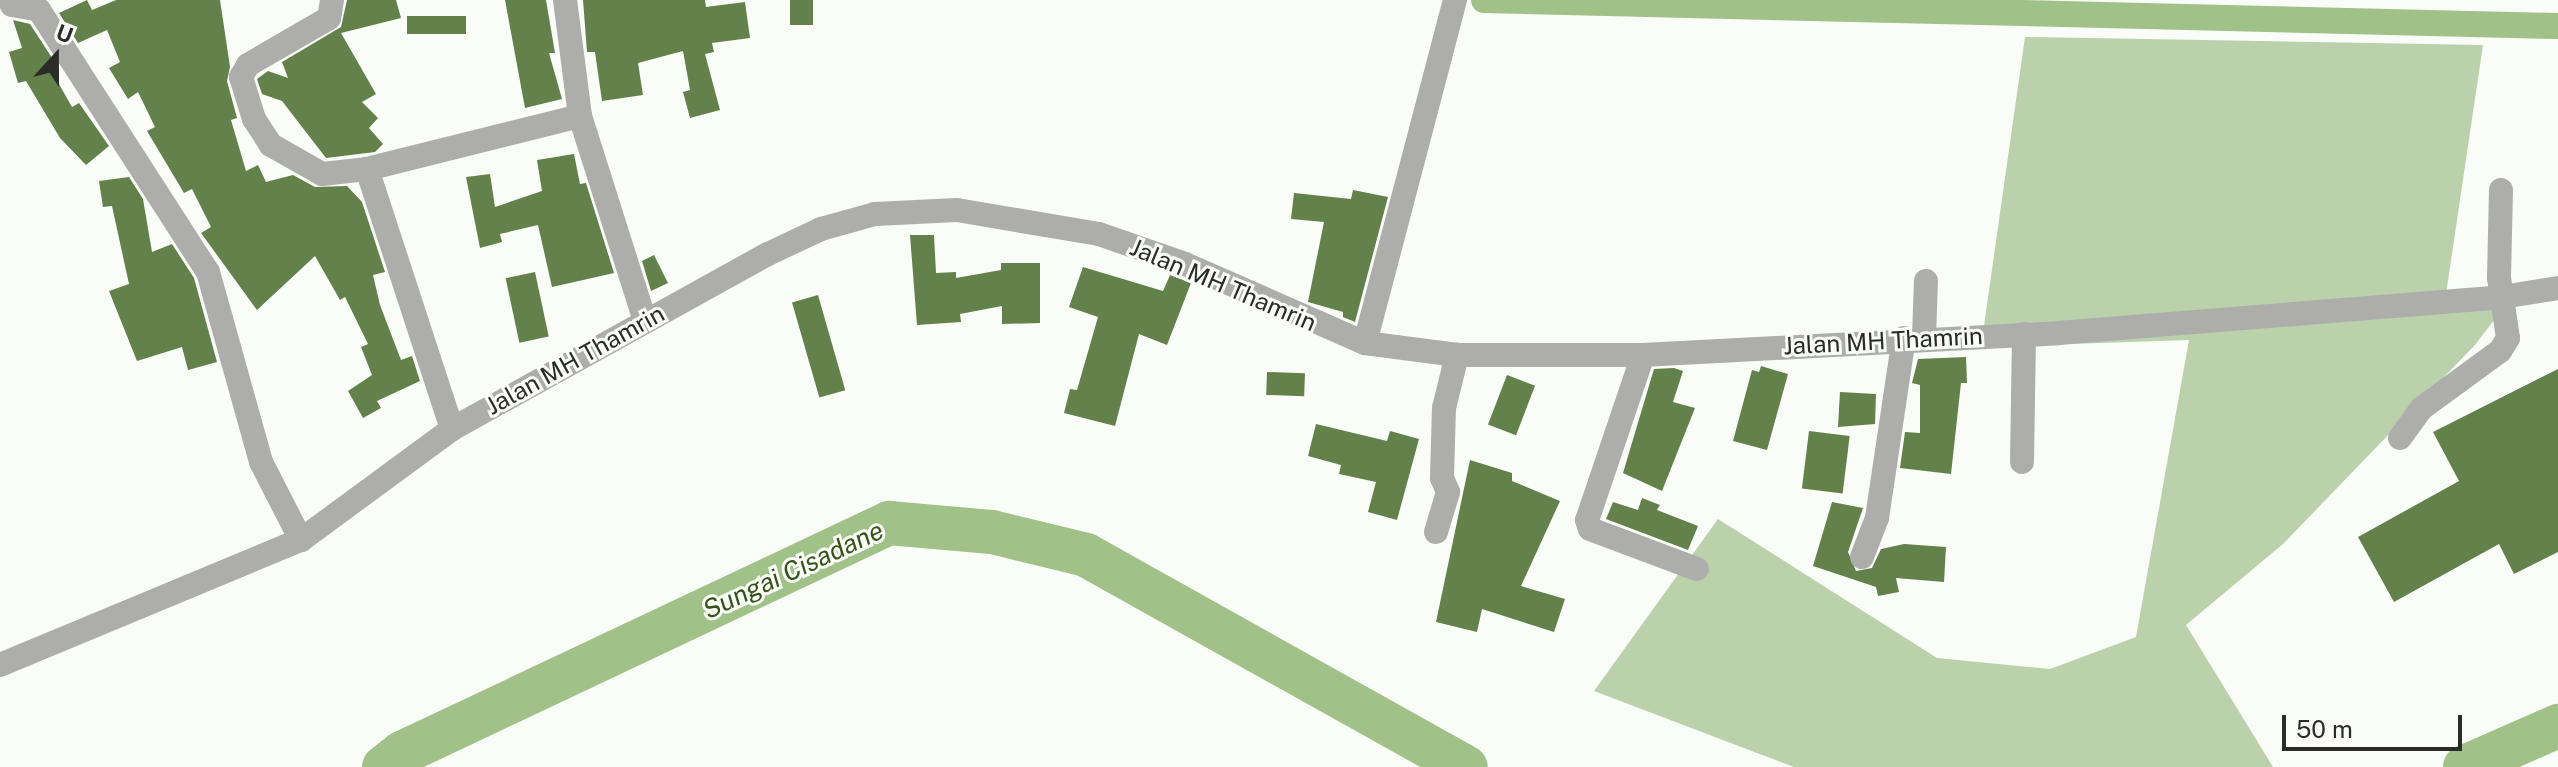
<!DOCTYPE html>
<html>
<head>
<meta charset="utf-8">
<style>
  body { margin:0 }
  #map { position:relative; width:2558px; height:767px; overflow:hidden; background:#f9fcf7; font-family:"Public Sans",sans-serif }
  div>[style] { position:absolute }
  .green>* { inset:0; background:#bbd1ac }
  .canal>* { height:26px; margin:-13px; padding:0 13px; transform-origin:13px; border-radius:13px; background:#a0c188 }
  .river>* { height:44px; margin:-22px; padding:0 22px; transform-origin:22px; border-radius:22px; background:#a0c188 }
  .building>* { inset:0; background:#63814b; transform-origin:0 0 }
  .minor>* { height:24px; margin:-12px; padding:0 12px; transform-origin:12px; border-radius:12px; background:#adaeac }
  span { translate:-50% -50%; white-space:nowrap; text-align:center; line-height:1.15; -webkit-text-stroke:6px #f9fcf7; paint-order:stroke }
  .street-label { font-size:24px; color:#2b2c2a }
  .water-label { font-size:26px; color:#355318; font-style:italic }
  .north { position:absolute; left:16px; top:16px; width:80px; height:80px; -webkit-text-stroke:6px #f9fcf7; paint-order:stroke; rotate:21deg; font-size:22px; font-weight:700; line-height:32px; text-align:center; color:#2b2c2a }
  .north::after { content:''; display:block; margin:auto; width:28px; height:36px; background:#2b2c2a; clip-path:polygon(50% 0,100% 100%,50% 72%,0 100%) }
  .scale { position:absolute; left:2282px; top:715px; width:180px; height:36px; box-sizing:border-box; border:4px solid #2b2c2a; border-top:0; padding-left:10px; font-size:24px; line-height:28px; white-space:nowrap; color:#2b2c2a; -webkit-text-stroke:6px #f9fcf7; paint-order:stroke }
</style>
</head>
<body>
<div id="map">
  <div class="green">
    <i style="clip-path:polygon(2025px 37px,2483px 45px,2446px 294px,2516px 292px,2474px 346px,2283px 544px,2186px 625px,2273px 767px,1794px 767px,1594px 691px,1718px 519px,1937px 658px,2050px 669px,2136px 637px,2189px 340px,1981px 347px)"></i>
  </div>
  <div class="canal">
    <i style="left:1484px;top:0;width:1074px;rotate:1.39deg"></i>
  </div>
  <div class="river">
    <i style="left:384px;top:767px;width:23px;rotate:-38deg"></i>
    <i style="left:402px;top:753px;width:539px;rotate:-25.28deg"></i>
    <i style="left:889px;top:523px;width:103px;rotate:5deg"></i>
    <i style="left:992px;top:532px;width:97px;rotate:13.7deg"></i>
    <i style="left:1086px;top:555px;width:435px;rotate:29.2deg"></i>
    <i style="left:2465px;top:767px;width:102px;rotate:-23.8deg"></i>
  </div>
  <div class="building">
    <i style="clip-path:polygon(87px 0,92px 10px,116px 0,220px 0,230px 67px,227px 81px,237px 118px,231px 120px,246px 171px,258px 165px,266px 182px,293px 175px,315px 187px,347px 186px,362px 202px,385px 272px,373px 275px,380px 305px,401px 360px,412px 356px,420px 381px,377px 401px,381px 408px,363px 418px,348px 391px,372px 375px,361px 347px,368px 344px,345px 297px,340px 300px,315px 256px,257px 310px,201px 233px,211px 227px,192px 189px,184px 193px,147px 131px,155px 127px,138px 92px,128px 99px,109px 68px,120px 62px,107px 30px,78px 43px,59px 13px)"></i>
    <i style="clip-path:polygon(347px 0,396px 0,401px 18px,341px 33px,376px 94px,362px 102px,378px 118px,369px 128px,383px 144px,375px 152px,326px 158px,282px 101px,262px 94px,257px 79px,268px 71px,288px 78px,282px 62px,341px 27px)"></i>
    <i style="clip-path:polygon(505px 0,546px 0,555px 53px,549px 53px,562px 99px,525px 108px)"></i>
    <i style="clip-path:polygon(583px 0,705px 0,706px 7px,745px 2px,750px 38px,712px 43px,714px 52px,705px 54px,720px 110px,690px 118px,683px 92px,690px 90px,683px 51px,638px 63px,643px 95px,602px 101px,595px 52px,587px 52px)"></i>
    <i style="left:790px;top:0;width:23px;height:25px"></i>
    <i style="left:407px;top:16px;width:59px;height:18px"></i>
    <i style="clip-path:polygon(13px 20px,30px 24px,58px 67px,51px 70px,72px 107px,79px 103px,109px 146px,86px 165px,60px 138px,26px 81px,18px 83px,9px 52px,22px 48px)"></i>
    <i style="clip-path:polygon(574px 154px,580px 184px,586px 183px,614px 273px,552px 287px,538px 225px,500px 234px,502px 242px,480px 248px,466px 177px,490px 174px,495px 207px,542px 191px,537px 160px)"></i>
    <i style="clip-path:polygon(129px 177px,143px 199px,152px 252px,172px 244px,194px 278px,217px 362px,188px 370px,182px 347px,137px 361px,109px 291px,129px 284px,112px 206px,103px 207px,99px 181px)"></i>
    <i style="clip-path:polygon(1353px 190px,1388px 197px,1355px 322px,1343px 317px,1343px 312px,1308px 302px,1324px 222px,1291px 219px,1294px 193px,1351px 199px)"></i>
    <i style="clip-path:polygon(910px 235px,934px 235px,936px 273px,956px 272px,956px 278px,1001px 270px,1001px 263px,1040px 263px,1040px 323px,1002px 324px,1002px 306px,960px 314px,961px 322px,917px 325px)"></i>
    <i style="clip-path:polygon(654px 255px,668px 283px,651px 291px,642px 261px)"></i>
    <i style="clip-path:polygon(1083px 267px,1163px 291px,1170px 275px,1191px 283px,1167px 345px,1139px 334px,1115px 426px,1064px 413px,1070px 389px,1077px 390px,1098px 317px,1069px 307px)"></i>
    <i style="left:535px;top:272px;width:66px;height:30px;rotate:78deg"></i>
    <i style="left:818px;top:295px;width:99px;height:27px;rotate:74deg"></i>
    <i style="clip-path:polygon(1966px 357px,1967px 383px,1961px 383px,1951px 474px,1900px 468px,1905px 432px,1920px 433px,1920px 385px,1912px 383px,1918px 359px)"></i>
    <i style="clip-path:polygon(1761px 366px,1788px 374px,1767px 450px,1733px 441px,1752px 370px,1759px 372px)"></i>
    <i style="clip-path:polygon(1674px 368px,1683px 371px,1673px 402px,1695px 408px,1662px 491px,1623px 473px,1654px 369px)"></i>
    <i style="clip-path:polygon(2558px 369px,2558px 552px,2514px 574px,2499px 544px,2394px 602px,2358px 537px,2459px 481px,2433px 432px)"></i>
    <i style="left:1267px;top:372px;width:38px;height:23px;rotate:2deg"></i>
    <i style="left:1507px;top:375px;width:30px;height:53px;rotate:21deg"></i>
    <i style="clip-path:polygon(1840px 392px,1876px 394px,1875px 424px,1838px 427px)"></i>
    <i style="clip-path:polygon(1316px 424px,1387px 441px,1390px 431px,1419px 439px,1397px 520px,1368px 512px,1376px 482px,1339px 474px,1341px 465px,1308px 456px)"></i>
    <i style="left:1809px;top:431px;width:41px;height:58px;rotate:7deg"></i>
    <i style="clip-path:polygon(1470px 460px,1512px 473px,1512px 481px,1560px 501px,1521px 586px,1565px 599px,1554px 632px,1482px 609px,1477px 632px,1436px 622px)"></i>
    <i style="clip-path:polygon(1642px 498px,1660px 505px,1657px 510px,1698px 526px,1688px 550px,1606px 519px,1613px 502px,1638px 510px)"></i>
    <i style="clip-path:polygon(1832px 502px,1863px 508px,1848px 552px,1856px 571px,1872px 568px,1881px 549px,1904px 544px,1946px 547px,1944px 582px,1896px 578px,1899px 592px,1878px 596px,1876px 587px,1813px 566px)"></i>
  </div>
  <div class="minor">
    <i style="left:10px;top:0;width:5px;rotate:68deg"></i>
    <i style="left:12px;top:5px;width:27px;rotate:10deg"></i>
    <i style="left:39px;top:10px;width:312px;rotate:57.2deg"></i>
    <i style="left:208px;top:272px;width:197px;rotate:74.4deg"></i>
    <i style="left:261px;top:462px;width:88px;rotate:62.9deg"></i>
    <i style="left:332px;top:0;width:18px;rotate:99deg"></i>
    <i style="left:329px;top:18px;width:94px;rotate:149.9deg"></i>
    <i style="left:248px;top:65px;width:14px;rotate:120deg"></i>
    <i style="left:241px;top:77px;width:44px;rotate:72.8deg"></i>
    <i style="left:254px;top:119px;width:31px;rotate:57deg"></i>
    <i style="left:271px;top:145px;width:59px;rotate:29.6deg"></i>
    <i style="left:322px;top:174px;width:45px;rotate:-6.3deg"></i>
    <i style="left:367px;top:169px;width:274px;rotate:71.9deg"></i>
    <i style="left:565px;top:0;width:117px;rotate:82.6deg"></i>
    <i style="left:580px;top:116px;width:215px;rotate:72.4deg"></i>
    <i style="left:367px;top:169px;width:219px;rotate:-14deg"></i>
    <i style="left:1924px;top:337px;width:56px;rotate:-88deg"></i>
    <i style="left:1365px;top:343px;width:355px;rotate:-75.3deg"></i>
    <i style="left:1643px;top:355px;width:174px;rotate:108.7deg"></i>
    <i style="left:1587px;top:520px;width:9px;rotate:72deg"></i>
    <i style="left:1590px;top:529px;width:114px;rotate:20.5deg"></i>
    <i style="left:2400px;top:438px;width:37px;rotate:-54deg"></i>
    <i style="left:2422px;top:408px;width:97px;rotate:-36.2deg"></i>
    <i style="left:2500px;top:351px;width:15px;rotate:-58deg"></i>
    <i style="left:2508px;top:338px;width:61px;rotate:-98.5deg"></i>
    <i style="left:2499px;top:278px;width:88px;rotate:-88.7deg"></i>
    <i style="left:2022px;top:462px;width:128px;rotate:-89.1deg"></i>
    <i style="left:1436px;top:532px;width:42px;rotate:-73.3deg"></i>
    <i style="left:1448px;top:492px;width:15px;rotate:-113deg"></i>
    <i style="left:1442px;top:478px;width:70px;rotate:-88.4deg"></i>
    <i style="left:1444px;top:408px;width:55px;rotate:-76.2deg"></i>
    <i style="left:1862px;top:557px;width:42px;rotate:-69deg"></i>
    <i style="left:1877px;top:518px;width:182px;rotate:-81.5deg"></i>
    <i style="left:0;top:665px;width:326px;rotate:-22.6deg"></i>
    <i style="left:301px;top:540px;width:187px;rotate:-36.3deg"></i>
    <i style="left:452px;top:429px;width:361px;rotate:-29deg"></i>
    <i style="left:768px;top:254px;width:59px;rotate:-25.3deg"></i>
    <i style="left:821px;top:229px;width:56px;rotate:-15.5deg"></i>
    <i style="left:875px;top:214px;width:82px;rotate:-2.8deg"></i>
    <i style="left:957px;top:210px;width:144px;rotate:9.6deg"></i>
    <i style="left:1099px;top:234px;width:91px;rotate:19.2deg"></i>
    <i style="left:1185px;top:264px;width:197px;rotate:23.7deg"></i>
    <i style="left:1365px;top:343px;width:93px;rotate:7.4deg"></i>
    <i style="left:1457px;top:355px;width:186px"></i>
    <i style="left:1643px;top:355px;width:416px;rotate:-3deg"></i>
    <i style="left:2058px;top:333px;width:445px;rotate:-4.6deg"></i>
    <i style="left:2502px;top:297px;width:57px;rotate:-9.1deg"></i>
  </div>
  <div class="street-label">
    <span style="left:1223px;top:285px;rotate:23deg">Jalan MH Thamrin</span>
    <span style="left:1883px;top:341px;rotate:-3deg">Jalan MH Thamrin</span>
    <span style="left:575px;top:360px;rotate:-29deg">Jalan MH Thamrin</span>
  </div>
  <div class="water-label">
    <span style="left:793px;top:570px;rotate:-25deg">Sungai Cisadane</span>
  </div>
  <div class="north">U</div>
  <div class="scale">50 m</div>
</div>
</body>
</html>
